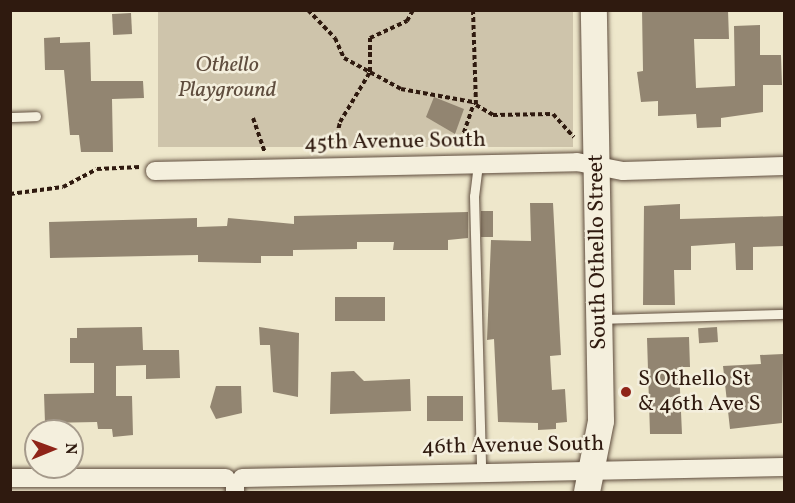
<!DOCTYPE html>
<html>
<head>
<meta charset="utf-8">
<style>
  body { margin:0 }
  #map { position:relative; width:795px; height:503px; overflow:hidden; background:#eee7cb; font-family:Vollkorn,serif }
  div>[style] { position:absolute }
  .green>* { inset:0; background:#cec4ab; transform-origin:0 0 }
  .building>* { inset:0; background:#928571; transform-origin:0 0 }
  .path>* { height:4px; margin-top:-2px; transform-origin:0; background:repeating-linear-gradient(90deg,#2f1a0f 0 4.5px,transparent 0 7.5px) }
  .roads { filter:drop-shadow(0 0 2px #5f4d3e) drop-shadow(0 0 2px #5f4d3e) }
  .lane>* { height:9px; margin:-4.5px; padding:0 4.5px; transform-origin:4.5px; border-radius:4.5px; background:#f4efdd }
  .street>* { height:18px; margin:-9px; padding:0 9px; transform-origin:9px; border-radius:9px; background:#f4efdd }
  .secondary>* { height:26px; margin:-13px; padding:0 13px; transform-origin:13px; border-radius:13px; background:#f4efdd }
  .dots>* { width:16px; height:16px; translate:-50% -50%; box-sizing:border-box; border:3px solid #f4efdd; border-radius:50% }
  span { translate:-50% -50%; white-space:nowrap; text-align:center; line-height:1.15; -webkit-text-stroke:5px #f4efdd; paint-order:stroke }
  .park-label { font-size:22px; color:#5f4d3e; font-style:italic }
  .street-label { font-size:22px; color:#2f1a0f }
  .poi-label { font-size:22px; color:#2f1a0f }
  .left { translate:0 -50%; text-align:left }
  .frame { position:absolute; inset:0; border:12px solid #2f1a0f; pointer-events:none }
  .north { position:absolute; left:24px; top:419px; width:60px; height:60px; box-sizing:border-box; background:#f4efdd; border:2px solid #a59a8b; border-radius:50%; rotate:89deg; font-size:16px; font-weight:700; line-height:24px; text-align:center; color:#2f1a0f }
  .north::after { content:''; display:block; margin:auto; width:21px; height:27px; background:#8f2418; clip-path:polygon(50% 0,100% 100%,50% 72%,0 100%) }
</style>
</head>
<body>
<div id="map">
  <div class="green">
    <i style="left:158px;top:11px;width:415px;height:136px"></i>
  </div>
  <div class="building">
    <i style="clip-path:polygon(642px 10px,728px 10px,729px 39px,694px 39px,696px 88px,735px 86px,734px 26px,760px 25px,760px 55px,781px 55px,782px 85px,763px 85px,763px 112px,721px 118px,721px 127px,697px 128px,696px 114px,658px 116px,658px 101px,641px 102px,637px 72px,643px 71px)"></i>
    <i style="left:131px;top:13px;width:21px;height:19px;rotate:87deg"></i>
    <i style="clip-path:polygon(60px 37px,60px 43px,90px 42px,91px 81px,143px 81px,144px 98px,112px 99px,113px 152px,81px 152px,79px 135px,70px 135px,64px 70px,45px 70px,44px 38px)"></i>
    <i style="clip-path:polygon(434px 97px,464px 109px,455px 134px,426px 117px)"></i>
    <i style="clip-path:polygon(530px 203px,553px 203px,561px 355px,550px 356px,552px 390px,565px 389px,567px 422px,556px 423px,556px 429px,538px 430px,538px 423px,498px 422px,494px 339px,487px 340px,491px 240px,531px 241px)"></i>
    <i style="clip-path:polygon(680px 204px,680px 219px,784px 216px,784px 246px,753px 247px,753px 270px,736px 270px,735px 243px,691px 246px,691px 270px,674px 270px,675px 305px,643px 305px,644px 206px)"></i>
    <i style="left:481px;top:211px;width:12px;height:26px"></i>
    <i style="clip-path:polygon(468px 212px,468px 238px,448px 240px,448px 250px,393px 250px,394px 242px,357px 242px,357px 249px,293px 250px,293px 256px,261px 256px,261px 263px,198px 262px,198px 255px,50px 258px,49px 222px,197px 218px,197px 227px,227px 226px,228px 218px,294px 224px,294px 216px)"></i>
    <i style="left:385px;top:297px;width:24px;height:50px;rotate:90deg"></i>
    <i style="clip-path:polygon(142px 327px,143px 350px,179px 350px,180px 378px,146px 379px,146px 365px,116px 366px,116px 396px,132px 396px,133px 435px,113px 437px,112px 429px,98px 429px,97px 422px,45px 423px,44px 394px,94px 393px,94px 363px,70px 363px,70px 338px,77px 338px,77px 328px)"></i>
    <i style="clip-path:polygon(259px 327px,299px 333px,298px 397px,273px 392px,270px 345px,260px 345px)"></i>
    <i style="left:717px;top:327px;width:15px;height:19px;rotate:86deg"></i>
    <i style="clip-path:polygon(689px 337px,690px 367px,679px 367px,682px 434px,650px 434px,647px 338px)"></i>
    <i style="clip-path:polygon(783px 354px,782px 423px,730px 429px,723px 366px,761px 364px,760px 355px)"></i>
    <i style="clip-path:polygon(354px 371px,364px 381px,410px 379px,411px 411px,330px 414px,331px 372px)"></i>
    <i style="clip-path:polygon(216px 386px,241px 386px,242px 413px,216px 419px,210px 407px)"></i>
    <i style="left:463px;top:396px;width:25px;height:36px;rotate:90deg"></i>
  </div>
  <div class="path">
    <i style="left:308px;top:10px;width:39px;rotate:46deg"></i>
    <i style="left:335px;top:38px;width:22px;rotate:66deg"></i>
    <i style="left:344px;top:58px;width:65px;rotate:28.5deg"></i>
    <i style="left:401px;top:89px;width:73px;rotate:10.2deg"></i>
    <i style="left:473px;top:10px;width:95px;rotate:88.2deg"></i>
    <i style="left:476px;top:105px;width:20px;rotate:30deg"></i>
    <i style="left:493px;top:115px;width:60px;rotate:-1deg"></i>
    <i style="left:553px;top:114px;width:31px;rotate:48deg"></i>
    <i style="left:253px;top:118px;width:37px;rotate:71deg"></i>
    <i style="left:459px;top:147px;width:46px;rotate:-71.2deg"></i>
    <i style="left:334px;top:150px;width:29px;rotate:-78deg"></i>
    <i style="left:340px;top:122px;width:58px;rotate:-59deg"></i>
    <i style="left:370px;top:72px;width:34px;rotate:-90deg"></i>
    <i style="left:370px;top:38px;width:41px;rotate:-24.7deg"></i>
    <i style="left:407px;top:21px;width:13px;rotate:-61deg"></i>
    <i style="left:10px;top:194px;width:53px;rotate:-7.5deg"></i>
    <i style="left:63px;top:187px;width:38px;rotate:-28deg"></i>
    <i style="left:97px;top:169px;width:43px;rotate:-2.7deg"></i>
  </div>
  <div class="roads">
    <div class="lane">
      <i style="left:10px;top:117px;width:26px;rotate:-2deg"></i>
      <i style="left:478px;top:164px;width:32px;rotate:97deg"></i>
      <i style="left:474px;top:196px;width:273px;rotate:88.5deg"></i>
      <i style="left:601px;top:319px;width:183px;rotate:-1.6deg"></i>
    </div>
    <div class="street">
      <i style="left:155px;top:171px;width:422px;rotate:-1.2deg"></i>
      <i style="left:577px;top:162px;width:47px;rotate:11.1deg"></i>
      <i style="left:623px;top:171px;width:161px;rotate:-1.8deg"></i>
      <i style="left:10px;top:478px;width:216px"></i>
      <i style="left:242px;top:478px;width:542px;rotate:-1.16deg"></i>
      <i style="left:235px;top:486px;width:6px;rotate:90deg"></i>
    </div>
    <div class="secondary">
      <i style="left:587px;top:492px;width:72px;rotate:-78.8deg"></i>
      <i style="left:601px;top:421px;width:411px;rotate:-91deg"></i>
    </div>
  </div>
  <div class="dots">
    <i style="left:626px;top:392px;background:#8f2418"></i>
  </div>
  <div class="park-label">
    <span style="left:227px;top:78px">Othello<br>Playground</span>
  </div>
  <div class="street-label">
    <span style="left:395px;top:142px;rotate:-1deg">45th Avenue South</span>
    <span style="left:598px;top:252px;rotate:-91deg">South Othello Street</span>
    <span style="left:513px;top:446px;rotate:-1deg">46th Avenue South</span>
  </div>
  <div class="poi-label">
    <span class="left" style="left:638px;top:392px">S Othello St<br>&amp; 46th Ave S</span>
  </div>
  <div class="frame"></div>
  <div class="north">N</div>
</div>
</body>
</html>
